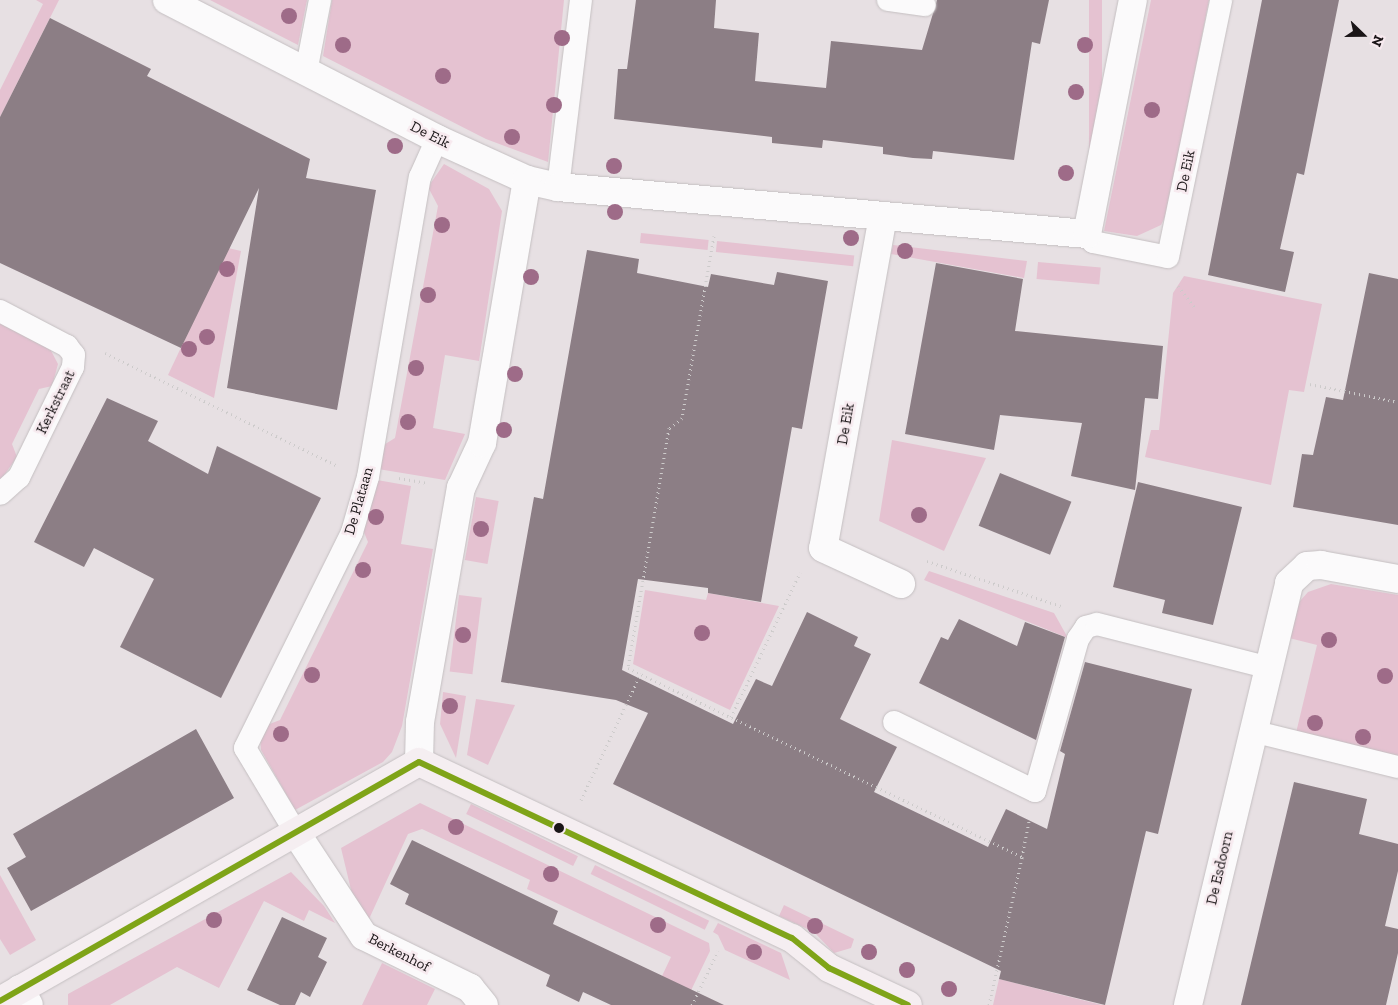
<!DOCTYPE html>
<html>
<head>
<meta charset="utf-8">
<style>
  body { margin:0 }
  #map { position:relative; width:1398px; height:1005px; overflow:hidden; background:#e7e0e3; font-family:"Zilla Slab",serif }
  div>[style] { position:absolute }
  .green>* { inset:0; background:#e5c2d1; transform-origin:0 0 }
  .building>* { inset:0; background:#8c7e85; transform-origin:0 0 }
  .path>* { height:3px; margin-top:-1.5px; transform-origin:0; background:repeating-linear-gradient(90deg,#cdcbcb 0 1px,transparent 0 5px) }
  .roads { filter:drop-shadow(0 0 1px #c4bfc1) drop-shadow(0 0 1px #c4bfc1) }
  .lane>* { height:22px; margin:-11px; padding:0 11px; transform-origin:11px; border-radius:11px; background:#fbfafb }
  .street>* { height:28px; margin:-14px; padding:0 14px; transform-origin:14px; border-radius:14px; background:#fbfafb }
  .secondary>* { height:28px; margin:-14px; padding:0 14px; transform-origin:14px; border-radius:14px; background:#f5eef1 }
  .bus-1>* { height:6px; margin:-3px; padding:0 3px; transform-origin:3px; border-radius:3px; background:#7fa418 }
  .trees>* { width:16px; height:16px; margin:-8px; border-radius:50%; background:#9e6b88 }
  .dots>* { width:14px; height:14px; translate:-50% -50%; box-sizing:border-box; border:2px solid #f7eaef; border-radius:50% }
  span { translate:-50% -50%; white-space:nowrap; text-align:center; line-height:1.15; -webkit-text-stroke:5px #f7eaef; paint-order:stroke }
  .street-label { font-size:15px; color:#1a1517 }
  .north { position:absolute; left:1338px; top:10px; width:50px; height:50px; -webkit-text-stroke:4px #f7eaef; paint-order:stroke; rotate:112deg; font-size:14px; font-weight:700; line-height:20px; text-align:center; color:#1a1517 }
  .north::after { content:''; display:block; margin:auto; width:18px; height:22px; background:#1a1517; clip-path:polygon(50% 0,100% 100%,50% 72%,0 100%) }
</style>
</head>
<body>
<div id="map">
  <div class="green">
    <i style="clip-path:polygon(36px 0,59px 0,0 117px,0 90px,43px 4px)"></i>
    <i style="clip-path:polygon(210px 0,307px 0,298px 45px)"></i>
    <i style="clip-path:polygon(332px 0,564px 0,548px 162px,486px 139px,323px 56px)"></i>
    <i style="left:1089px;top:0;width:13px;height:158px"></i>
    <i style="clip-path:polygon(1151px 0,1209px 0,1167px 213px,1161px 225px,1137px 236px,1104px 231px)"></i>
    <i style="clip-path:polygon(444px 164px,489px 189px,502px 211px,479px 361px,445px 355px,433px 428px,465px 434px,445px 480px,378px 469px,382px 446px,395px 438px,438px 206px,428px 187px)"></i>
    <i style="left:641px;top:233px;width:68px;height:10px;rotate:6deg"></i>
    <i style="left:717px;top:241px;width:138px;height:11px;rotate:6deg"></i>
    <i style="clip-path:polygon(893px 245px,1027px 261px,1024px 278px,891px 254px)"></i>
    <i style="clip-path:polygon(228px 248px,241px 251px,214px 398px,168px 375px)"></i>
    <i style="left:1038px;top:262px;width:63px;height:17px;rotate:5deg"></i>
    <i style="clip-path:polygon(1184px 276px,1322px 304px,1304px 392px,1289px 390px,1271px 485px,1145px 457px,1151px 430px,1159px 430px,1173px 293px)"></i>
    <i style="clip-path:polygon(0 322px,48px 345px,58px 364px,52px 386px,39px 389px,12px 444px,17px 457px,0 481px)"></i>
    <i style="clip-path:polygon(892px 440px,986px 458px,944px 551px,879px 521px)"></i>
    <i style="clip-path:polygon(377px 480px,411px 486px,401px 544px,433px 549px,402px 726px,392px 752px,383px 762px,295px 810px,261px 750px,260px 738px,267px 725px,280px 720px,368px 542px,363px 530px)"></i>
    <i style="left:476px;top:497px;width:23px;height:64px;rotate:10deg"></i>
    <i style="clip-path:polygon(929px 571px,1054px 613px,1068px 638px,924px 580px)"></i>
    <i style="clip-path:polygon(1331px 584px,1398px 595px,1398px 758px,1296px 733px,1317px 645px,1289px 638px,1300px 601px,1308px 592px)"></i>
    <i style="clip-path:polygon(645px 590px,706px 600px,708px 593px,779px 606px,730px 710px,633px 664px)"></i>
    <i style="left:459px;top:595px;width:23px;height:77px;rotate:7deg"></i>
    <i style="clip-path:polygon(443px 692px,466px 696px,456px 758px,440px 724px)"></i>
    <i style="clip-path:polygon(476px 699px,515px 705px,488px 765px,467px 755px)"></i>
    <i style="clip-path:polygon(420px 803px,709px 943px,710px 951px,684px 1005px,662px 976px,671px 957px,527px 889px,530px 880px,422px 829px,408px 834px,369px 919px,353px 898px,341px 848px)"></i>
    <i style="left:471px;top:804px;width:119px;height:11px;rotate:26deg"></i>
    <i style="left:595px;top:865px;width:127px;height:10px;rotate:26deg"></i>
    <i style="clip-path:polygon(291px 872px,324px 906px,335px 923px,309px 910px,304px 921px,264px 901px,219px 988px,177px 967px,110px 1005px,68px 1005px,68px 994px)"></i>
    <i style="clip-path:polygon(0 875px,36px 940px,10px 955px,0 939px)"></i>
    <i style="clip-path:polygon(784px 905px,854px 939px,851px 948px,834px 953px,814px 932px,779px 916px)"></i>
    <i style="clip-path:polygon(718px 923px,781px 953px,790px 980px,725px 950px,718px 935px,713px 932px)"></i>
    <i style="clip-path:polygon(382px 963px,435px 989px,427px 1005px,362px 1005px)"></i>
    <i style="clip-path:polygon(999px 979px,1054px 993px,1102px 1005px,993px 1005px)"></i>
  </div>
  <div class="building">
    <i style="clip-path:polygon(636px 0,716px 0,714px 28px,759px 33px,755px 81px,826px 88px,831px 41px,922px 50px,937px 0,1049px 0,1040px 44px,1032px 42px,1014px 160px,933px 151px,932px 159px,913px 158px,883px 154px,883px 147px,823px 140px,822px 148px,772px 143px,772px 137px,614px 119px,618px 69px,627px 69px)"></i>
    <i style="clip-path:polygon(1262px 0,1339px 0,1304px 175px,1297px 173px,1280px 249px,1294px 252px,1285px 292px,1208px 275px)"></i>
    <i style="clip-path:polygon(50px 18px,151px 69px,147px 76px,310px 159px,306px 178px,376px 190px,337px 410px,227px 388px,259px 188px,181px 348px,0 263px,0 117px)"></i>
    <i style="clip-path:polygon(587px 250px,639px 259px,637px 273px,708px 287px,711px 274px,774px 285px,777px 272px,828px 281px,802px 429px,792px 427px,761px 602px,708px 593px,708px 588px,638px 579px,622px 670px,733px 724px,756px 679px,772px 686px,807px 612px,858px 637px,854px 646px,871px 654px,840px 719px,897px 747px,874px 792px,988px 847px,1006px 809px,1047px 829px,1065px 754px,1060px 751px,1085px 662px,1192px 689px,1158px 834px,1146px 831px,1105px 1005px,999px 979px,1001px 971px,613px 784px,648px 713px,616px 700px,501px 682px,534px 497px,543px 499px)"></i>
    <i style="clip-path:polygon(936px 263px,1023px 279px,1015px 331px,1163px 346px,1158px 399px,1145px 398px,1135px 490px,1071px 476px,1082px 423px,1000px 415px,994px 450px,905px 434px)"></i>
    <i style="clip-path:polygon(1369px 273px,1398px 279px,1398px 525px,1293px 507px,1302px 454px,1313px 455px,1326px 397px,1343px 400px)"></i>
    <i style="clip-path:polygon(107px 398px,158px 421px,148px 441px,208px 474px,217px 446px,321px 498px,221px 698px,120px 647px,154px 579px,94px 548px,84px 567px,34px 542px)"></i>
    <i style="left:1000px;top:473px;width:77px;height:57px;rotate:22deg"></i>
    <i style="clip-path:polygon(1138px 482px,1242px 507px,1213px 625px,1162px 613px,1165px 600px,1113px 587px)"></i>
    <i style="clip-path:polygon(959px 619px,1017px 646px,1025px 622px,1065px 637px,1036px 740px,919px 683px,941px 637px,948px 640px)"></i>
    <i style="clip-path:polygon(196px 729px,234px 798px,31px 911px,7px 868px,26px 857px,13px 834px)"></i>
    <i style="clip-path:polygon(1294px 782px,1367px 799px,1359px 834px,1398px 844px,1398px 871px,1385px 926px,1398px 929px,1398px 953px,1386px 1005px,1241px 1005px)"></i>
    <i style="clip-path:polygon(412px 840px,558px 911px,553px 924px,724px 1005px,611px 1005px,583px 992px,579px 1002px,546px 986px,550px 975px,405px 904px,409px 894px,390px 884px)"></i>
    <i style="clip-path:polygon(282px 917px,327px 938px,318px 957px,327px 962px,310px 997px,301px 992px,295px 1005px,280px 1005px,247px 990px)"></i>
  </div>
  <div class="path">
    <i style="left:714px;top:236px;width:185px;rotate:100deg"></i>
    <i style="left:682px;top:418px;width:16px;rotate:142deg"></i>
    <i style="left:669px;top:428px;width:243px;rotate:99.7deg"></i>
    <i style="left:628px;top:668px;width:437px;rotate:25.6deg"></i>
    <i style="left:1022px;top:857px;width:37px;rotate:-79deg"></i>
    <i style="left:1178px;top:286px;width:29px;rotate:52deg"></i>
    <i style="left:105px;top:353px;width:259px;rotate:25.9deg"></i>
    <i style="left:1310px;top:384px;width:90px;rotate:11.6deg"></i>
    <i style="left:399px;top:478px;width:29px;rotate:10deg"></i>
    <i style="left:927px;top:561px;width:141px;rotate:18.6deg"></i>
    <i style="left:731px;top:717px;width:160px;rotate:-64.4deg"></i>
    <i style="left:581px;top:800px;width:140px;rotate:-64.7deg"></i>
    <i style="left:692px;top:1005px;width:60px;rotate:-64.3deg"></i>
    <i style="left:989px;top:1005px;width:152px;rotate:-77.4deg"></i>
  </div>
  <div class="roads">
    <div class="lane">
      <i style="left:888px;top:0;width:37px;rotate:8deg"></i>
      <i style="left:306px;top:72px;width:73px;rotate:-79deg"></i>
      <i style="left:558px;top:187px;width:188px;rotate:-83deg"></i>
      <i style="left:1087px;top:234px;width:10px;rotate:53deg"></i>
      <i style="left:1093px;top:242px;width:76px;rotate:11.3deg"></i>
      <i style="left:1168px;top:257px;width:262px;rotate:-78.3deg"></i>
      <i style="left:0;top:311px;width:76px;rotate:27.6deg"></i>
      <i style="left:67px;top:346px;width:11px;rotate:52deg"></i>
      <i style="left:74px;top:355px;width:12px;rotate:95deg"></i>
      <i style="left:73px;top:367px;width:123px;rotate:116.1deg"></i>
      <i style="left:19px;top:477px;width:25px;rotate:138deg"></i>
      <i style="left:894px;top:722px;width:157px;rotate:26.1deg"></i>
      <i style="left:1035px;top:791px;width:158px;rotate:-74.2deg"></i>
      <i style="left:1078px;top:639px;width:14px;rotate:-56deg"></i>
      <i style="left:1086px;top:627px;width:11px;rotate:-15deg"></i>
      <i style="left:1097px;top:624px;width:174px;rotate:14.3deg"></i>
      <i style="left:1252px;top:731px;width:150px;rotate:13.9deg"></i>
      <i style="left:296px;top:833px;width:99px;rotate:-121deg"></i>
      <i style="left:245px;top:748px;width:241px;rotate:-63.6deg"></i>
      <i style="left:352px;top:532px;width:57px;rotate:-73.8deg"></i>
      <i style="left:368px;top:477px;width:304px;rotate:-80.2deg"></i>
      <i style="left:420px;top:177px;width:42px;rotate:-65.9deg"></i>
    </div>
    <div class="street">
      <i style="left:167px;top:0;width:304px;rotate:27.2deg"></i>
      <i style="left:437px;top:139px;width:99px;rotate:24.5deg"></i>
      <i style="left:527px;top:180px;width:32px;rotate:13deg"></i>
      <i style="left:558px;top:187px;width:531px;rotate:5.08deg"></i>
      <i style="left:1087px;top:234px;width:238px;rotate:-78.9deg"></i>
      <i style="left:883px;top:216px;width:337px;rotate:100.2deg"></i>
      <i style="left:823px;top:548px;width:86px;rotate:24.8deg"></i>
      <i style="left:419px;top:762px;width:40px;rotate:-88.6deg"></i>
      <i style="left:420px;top:722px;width:238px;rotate:-80.1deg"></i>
      <i style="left:461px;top:488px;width:50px;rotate:-65deg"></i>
      <i style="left:482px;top:443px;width:267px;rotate:-80.3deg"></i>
      <i style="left:296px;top:833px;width:123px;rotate:56.6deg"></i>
      <i style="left:364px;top:936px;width:118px;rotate:26.1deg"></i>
      <i style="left:470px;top:988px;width:22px;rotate:51deg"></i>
      <i style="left:20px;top:989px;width:18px;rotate:61deg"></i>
      <i style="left:1188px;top:1005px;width:434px;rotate:-76.5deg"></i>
      <i style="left:1289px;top:583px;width:25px;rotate:-43deg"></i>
      <i style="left:1307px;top:566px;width:14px;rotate:-4deg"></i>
      <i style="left:1321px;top:565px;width:78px;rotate:10.3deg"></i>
    </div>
    <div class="secondary">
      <i style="left:0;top:1001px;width:482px;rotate:-29.7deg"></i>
      <i style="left:419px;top:762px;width:412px;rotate:25.3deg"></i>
      <i style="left:792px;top:938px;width:48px;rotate:39deg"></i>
      <i style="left:829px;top:968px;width:87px;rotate:25.1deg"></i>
    </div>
  </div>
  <div class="bus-1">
    <i style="left:419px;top:762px;width:412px;rotate:25.3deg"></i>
    <i style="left:792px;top:938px;width:48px;rotate:39deg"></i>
    <i style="left:829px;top:968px;width:87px;rotate:25.1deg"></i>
    <i style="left:0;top:1001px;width:482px;rotate:-29.7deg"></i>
  </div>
  <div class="trees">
    <i style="left:289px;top:16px"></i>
    <i style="left:562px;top:38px"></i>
    <i style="left:343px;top:45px"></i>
    <i style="left:1085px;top:45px"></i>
    <i style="left:443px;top:76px"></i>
    <i style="left:1076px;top:92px"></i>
    <i style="left:554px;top:105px"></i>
    <i style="left:1152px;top:110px"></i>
    <i style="left:512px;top:137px"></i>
    <i style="left:395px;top:146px"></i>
    <i style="left:614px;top:166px"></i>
    <i style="left:1066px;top:173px"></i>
    <i style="left:615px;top:212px"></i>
    <i style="left:442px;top:225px"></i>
    <i style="left:851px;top:238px"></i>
    <i style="left:905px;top:251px"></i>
    <i style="left:227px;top:269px"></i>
    <i style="left:531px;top:277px"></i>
    <i style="left:428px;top:295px"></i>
    <i style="left:207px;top:337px"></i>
    <i style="left:189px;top:349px"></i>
    <i style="left:416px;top:368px"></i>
    <i style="left:515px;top:374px"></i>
    <i style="left:408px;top:422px"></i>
    <i style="left:504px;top:430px"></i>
    <i style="left:919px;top:515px"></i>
    <i style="left:376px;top:517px"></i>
    <i style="left:481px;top:529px"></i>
    <i style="left:363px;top:570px"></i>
    <i style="left:702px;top:633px"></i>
    <i style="left:463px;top:635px"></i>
    <i style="left:1329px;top:640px"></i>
    <i style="left:312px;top:675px"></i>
    <i style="left:1385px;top:676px"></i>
    <i style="left:450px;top:706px"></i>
    <i style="left:1315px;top:723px"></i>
    <i style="left:281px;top:734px"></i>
    <i style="left:1363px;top:737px"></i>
    <i style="left:456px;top:827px"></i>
    <i style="left:551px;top:874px"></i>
    <i style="left:214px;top:920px"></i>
    <i style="left:658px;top:925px"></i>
    <i style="left:815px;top:926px"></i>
    <i style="left:754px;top:952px"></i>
    <i style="left:869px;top:952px"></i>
    <i style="left:907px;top:970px"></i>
    <i style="left:949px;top:989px"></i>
  </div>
  <div class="dots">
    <i style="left:559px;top:828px;background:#1a1517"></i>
  </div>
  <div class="street-label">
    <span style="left:430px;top:135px;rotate:27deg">De Eik</span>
    <span style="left:1186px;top:171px;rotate:-78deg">De Eik</span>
    <span style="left:56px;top:402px;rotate:-64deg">Kerkstraat</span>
    <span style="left:846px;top:424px;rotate:-80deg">De Eik</span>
    <span style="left:359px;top:501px;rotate:-74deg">De Plataan</span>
    <span style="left:1220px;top:868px;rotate:-77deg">De Esdoorn</span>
    <span style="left:399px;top:953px;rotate:27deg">Berkenhof</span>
  </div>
  <div class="north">N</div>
</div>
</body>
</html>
